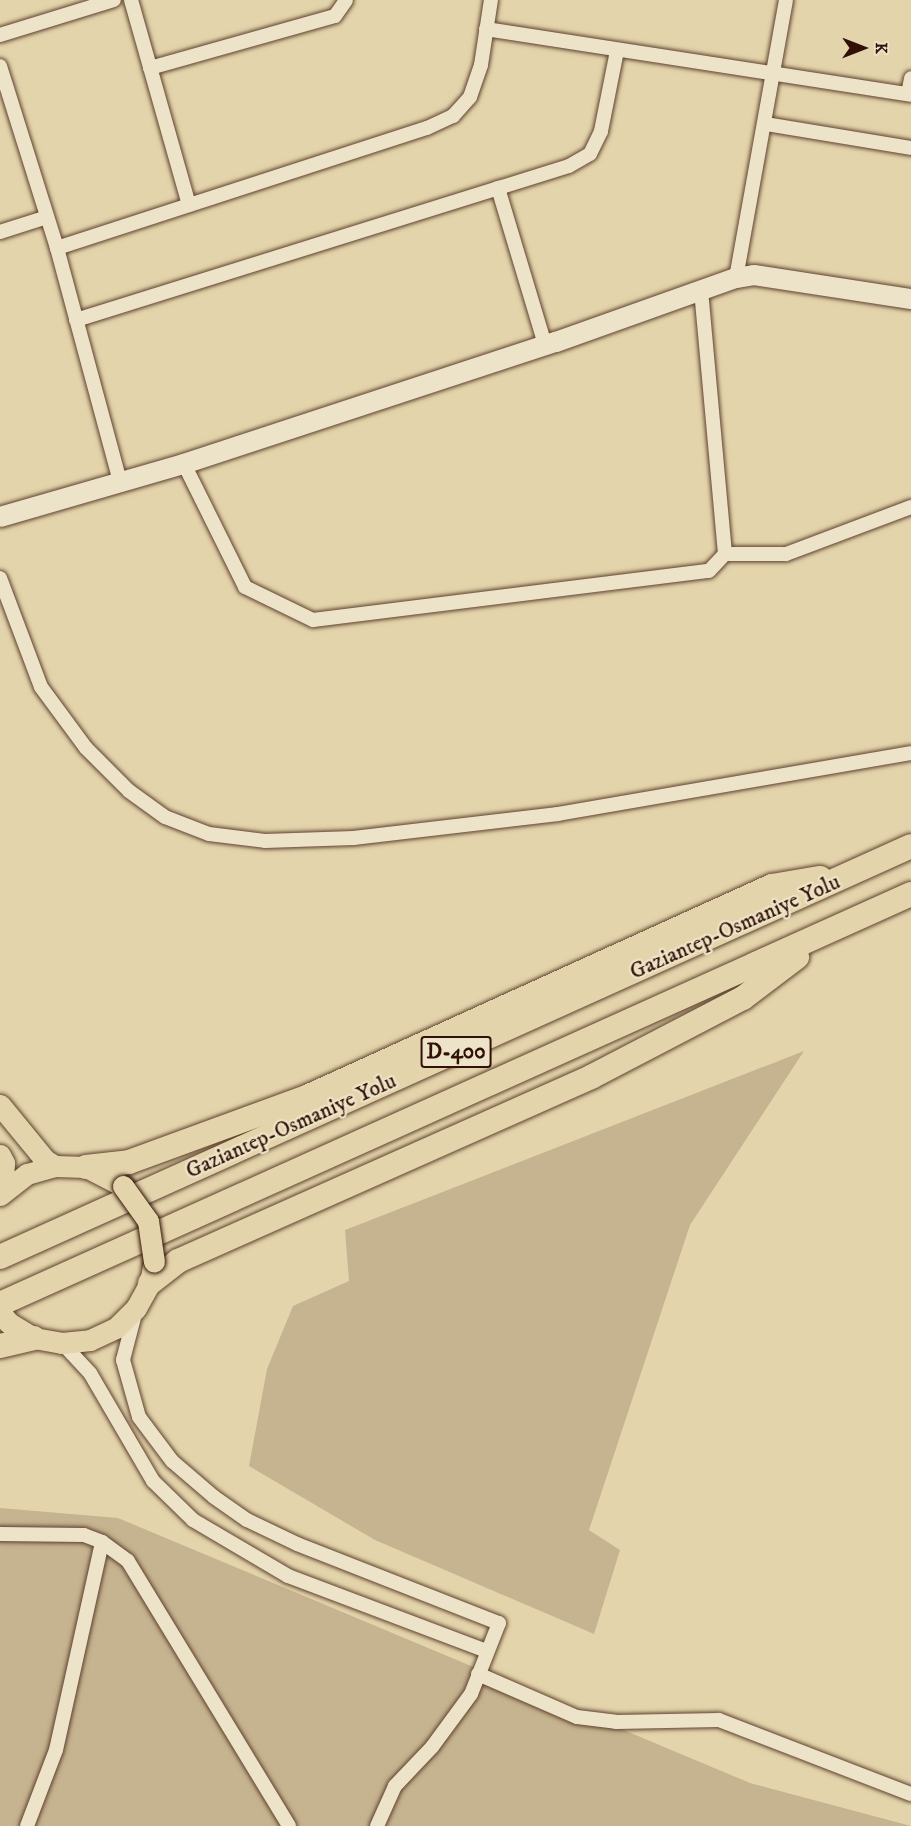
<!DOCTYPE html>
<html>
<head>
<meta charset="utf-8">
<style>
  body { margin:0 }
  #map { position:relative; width:911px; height:1826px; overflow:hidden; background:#e4d4ab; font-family:"IM FELL DW Pica",serif }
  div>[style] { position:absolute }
  .green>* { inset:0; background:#c6b38f }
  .roads { filter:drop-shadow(0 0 2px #5e422e) drop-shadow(0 0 2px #5e422e) }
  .street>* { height:14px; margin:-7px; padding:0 7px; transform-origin:7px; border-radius:7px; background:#ede3c8 }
  .secondary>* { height:20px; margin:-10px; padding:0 10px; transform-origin:10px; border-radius:10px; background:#ede3c8 }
  .primary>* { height:21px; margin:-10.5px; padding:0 10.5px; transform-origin:10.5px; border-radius:10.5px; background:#e4d4ab }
  .highway>* { height:24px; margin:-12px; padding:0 12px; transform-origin:12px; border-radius:12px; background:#e4d4ab }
  .bridges { filter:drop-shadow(0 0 2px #311105) drop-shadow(0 0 2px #311105) }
  .primary-bridge>* { height:21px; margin:-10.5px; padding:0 10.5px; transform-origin:10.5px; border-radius:10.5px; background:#e4d4ab }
  span { translate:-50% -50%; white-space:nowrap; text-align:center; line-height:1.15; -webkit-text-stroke:4.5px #ede3c8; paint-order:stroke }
  .shield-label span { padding:2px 4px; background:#ede3c8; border:2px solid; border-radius:4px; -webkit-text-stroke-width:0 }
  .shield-label { font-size:21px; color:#311105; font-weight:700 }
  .street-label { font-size:22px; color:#311105 }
  .north { position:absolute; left:833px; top:18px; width:60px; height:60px; -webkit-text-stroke:4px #ede3c8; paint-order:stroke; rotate:90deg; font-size:16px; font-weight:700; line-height:24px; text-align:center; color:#311105 }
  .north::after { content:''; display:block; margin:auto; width:21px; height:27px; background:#311105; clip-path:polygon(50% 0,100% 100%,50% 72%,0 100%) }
</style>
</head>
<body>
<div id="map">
  <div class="green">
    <i style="clip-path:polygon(804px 1051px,690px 1225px,589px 1530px,620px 1550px,594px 1634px,375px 1540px,249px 1466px,267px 1369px,293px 1306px,349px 1281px,345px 1230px)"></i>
    <i style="clip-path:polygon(0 1508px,118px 1518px,750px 1783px,911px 1826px,0 1826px)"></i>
  </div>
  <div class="roads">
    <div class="street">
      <i style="left:131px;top:0;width:213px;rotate:74.2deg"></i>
      <i style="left:486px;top:29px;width:430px;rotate:8.8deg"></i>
      <i style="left:0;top:35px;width:119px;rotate:-17.1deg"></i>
      <i style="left:0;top:66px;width:191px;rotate:72.6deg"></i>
      <i style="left:57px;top:248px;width:242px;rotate:74.9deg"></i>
      <i style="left:150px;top:68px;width:192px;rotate:-15.7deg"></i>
      <i style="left:335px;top:16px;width:19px;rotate:-55deg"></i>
      <i style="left:908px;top:94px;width:16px;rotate:-79deg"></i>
      <i style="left:766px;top:124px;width:147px;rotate:9.4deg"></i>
      <i style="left:498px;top:188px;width:164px;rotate:73.3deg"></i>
      <i style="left:0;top:232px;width:49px;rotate:-17.7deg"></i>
      <i style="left:57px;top:248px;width:389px;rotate:-18deg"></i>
      <i style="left:427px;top:128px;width:29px;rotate:-25deg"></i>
      <i style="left:453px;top:116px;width:25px;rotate:-48deg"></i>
      <i style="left:470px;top:97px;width:34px;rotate:-71deg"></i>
      <i style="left:481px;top:65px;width:66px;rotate:-81.3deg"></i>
      <i style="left:736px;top:278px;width:282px;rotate:-79.8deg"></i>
      <i style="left:701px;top:290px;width:265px;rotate:84.8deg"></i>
      <i style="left:76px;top:320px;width:516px;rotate:-17.35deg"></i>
      <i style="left:569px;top:166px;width:24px;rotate:-30deg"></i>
      <i style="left:590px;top:154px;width:25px;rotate:-64deg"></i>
      <i style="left:601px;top:131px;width:82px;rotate:-78.7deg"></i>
      <i style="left:184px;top:464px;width:137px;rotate:63.6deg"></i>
      <i style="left:245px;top:587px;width:76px;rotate:25.9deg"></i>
      <i style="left:313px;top:620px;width:399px;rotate:-7.1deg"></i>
      <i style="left:709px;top:571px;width:23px;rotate:-47deg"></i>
      <i style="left:725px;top:554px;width:61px"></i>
      <i style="left:786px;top:554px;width:134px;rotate:-20.6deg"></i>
      <i style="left:0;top:578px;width:116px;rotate:69.4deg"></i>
      <i style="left:41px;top:687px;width:76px;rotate:53.6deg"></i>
      <i style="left:86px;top:748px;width:61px;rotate:45deg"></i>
      <i style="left:129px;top:791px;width:44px;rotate:35.8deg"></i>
      <i style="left:165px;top:817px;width:47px;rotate:21.1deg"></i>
      <i style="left:209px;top:834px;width:56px;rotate:7.1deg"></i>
      <i style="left:265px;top:841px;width:89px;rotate:-1.9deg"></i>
      <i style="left:354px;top:838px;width:205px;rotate:-6.7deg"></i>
      <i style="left:558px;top:814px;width:358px;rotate:-9.8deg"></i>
      <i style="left:136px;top:1310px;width:52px;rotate:104.6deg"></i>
      <i style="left:123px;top:1360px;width:59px;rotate:74.3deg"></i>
      <i style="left:139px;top:1417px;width:55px;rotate:53.1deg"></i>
      <i style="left:172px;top:1461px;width:55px;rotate:40.6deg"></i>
      <i style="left:214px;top:1497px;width:40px;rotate:34.9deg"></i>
      <i style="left:247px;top:1520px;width:55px;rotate:25.6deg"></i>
      <i style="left:297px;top:1544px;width:217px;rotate:21.4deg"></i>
      <i style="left:499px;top:1623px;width:76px;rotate:111.5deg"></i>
      <i style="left:471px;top:1694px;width:66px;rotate:126.3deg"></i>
      <i style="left:432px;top:1747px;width:54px;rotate:133.5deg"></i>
      <i style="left:395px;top:1786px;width:44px;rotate:114.2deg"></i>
      <i style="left:62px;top:1343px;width:41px;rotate:47deg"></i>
      <i style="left:90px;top:1373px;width:125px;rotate:59.7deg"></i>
      <i style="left:153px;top:1481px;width:56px;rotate:44.3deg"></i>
      <i style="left:193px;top:1520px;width:110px;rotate:30.5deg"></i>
      <i style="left:288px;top:1576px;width:213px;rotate:20.7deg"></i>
      <i style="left:0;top:1534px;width:84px;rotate:0.7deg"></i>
      <i style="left:84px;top:1535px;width:19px;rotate:21deg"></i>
      <i style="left:102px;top:1542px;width:32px;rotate:36deg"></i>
      <i style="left:128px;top:1561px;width:310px;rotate:58.7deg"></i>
      <i style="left:478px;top:1674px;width:108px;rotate:23.5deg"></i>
      <i style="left:577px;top:1717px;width:39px;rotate:7deg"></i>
      <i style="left:616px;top:1722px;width:103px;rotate:-1.1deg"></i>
      <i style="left:719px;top:1720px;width:206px;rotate:21.1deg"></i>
      <i style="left:27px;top:1826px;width:81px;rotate:-69.1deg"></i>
      <i style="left:56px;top:1750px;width:213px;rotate:-77.5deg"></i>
    </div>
    <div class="secondary">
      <i style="left:0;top:517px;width:191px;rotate:-16.1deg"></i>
      <i style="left:184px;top:464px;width:391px;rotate:-18.2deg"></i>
      <i style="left:556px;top:342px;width:191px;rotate:-19.6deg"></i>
      <i style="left:736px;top:278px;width:18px;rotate:-9deg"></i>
      <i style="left:754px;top:275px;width:159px;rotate:8.7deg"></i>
    </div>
    <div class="primary">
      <i style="left:0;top:1105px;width:71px;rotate:50.7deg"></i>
      <i style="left:45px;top:1160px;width:12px;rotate:31deg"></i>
      <i style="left:0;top:1155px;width:9px;rotate:63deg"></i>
      <i style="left:4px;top:1163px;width:29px;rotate:94deg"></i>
      <i style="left:0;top:1195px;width:34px;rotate:-38deg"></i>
      <i style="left:27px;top:1174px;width:29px;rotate:-16deg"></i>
      <i style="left:55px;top:1166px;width:31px;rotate:2deg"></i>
      <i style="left:86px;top:1167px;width:42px;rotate:27.2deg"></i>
      <i style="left:0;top:1312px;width:14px;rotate:51deg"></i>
      <i style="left:9px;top:1323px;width:29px;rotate:31deg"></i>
      <i style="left:34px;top:1338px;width:28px;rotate:10deg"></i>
      <i style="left:62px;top:1343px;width:28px;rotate:-6deg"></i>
      <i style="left:90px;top:1340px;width:29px;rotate:-25deg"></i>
      <i style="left:116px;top:1328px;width:28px;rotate:-45deg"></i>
      <i style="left:136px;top:1308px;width:29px;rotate:-61deg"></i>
      <i style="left:150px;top:1283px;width:17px;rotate:-80deg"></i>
    </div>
    <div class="highway">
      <i style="left:86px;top:1167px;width:43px;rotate:-6.6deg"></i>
      <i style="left:129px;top:1162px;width:192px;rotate:-20.1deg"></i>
      <i style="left:309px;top:1096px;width:508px;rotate:-24.4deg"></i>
      <i style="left:772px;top:886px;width:49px;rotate:-9.5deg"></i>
      <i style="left:0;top:1257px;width:999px;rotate:-24.28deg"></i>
      <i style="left:150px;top:1283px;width:36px;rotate:-38deg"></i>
      <i style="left:178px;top:1261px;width:452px;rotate:-24deg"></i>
      <i style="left:591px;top:1077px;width:171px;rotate:-27.5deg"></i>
      <i style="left:743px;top:998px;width:68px;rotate:-37.2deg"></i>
      <i style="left:0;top:1304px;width:999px;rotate:-24.23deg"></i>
      <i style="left:0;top:1346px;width:35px;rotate:-13deg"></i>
    </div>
  </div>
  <div class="bridges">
    <div class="primary-bridge">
      <i style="left:123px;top:1186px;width:43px;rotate:54.5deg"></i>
      <i style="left:148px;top:1221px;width:41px;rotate:81.7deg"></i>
    </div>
  </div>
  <div class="shield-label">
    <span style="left:456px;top:1052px">D-400</span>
  </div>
  <div class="street-label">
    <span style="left:735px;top:927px;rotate:-24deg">Gaziantep-Osmaniye Yolu</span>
    <span style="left:291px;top:1126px;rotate:-24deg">Gaziantep-Osmaniye Yolu</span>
  </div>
  <div class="north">K</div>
</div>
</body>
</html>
